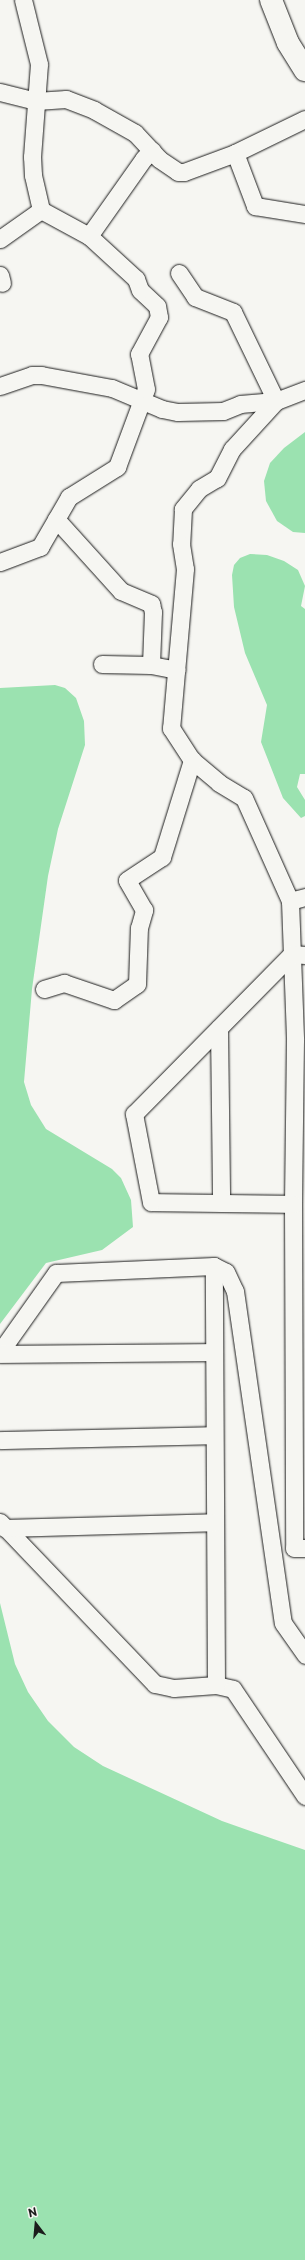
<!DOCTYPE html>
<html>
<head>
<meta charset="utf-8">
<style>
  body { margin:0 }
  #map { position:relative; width:305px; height:2260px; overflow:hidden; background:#f6f6f2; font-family:"Playpen Sans",sans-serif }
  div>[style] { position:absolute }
  .green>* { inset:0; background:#9be2b0 }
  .roads { filter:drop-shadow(0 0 1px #1c1c1c) drop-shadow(0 0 1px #1c1c1c) }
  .street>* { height:17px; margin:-8.5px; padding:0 8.5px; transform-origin:8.5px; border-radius:8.5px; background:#f6f6f2 }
  .secondary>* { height:22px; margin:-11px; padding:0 11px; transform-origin:11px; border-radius:11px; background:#f6f6f2 }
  span { translate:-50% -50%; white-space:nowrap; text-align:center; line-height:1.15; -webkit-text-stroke:4px #f6f6f2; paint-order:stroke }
  .north { position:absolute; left:16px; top:2204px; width:40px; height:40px; -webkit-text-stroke:3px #f6f6f2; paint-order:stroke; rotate:344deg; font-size:11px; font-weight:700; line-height:16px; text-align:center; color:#1c1c1c }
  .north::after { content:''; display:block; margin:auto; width:14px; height:18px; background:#1c1c1c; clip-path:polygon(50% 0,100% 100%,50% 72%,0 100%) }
</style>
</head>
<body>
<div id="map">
  <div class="green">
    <i style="clip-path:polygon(305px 432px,305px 533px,293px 532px,277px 521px,266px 501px,264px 481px,270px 463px,284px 448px)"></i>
    <i style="clip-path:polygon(250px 554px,267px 555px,284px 561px,298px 570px,305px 586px,301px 606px,305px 609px,305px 774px,300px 774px,297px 787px,305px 800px,305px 816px,301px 818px,283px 798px,261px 742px,267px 705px,245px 653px,234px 607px,232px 575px,234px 565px,240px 558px)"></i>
    <i style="clip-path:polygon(55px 685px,65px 688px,76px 698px,84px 721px,85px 745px,58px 829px,48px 876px,32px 989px,24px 1082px,31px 1105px,46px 1129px,112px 1169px,121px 1178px,131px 1200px,133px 1227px,102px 1250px,46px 1263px,0 1324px,0 688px)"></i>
    <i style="clip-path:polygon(0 1603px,15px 1664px,28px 1692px,48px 1721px,74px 1747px,103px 1766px,222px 1821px,305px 1850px,305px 2260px,0 2260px)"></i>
  </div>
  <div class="roads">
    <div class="street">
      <i style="left:0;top:92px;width:37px;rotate:14deg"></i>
      <i style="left:36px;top:101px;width:30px;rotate:-4deg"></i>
      <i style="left:66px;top:99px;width:30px;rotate:21deg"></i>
      <i style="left:94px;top:110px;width:47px;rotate:29.3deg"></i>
      <i style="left:135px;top:133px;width:35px;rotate:47deg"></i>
      <i style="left:159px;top:159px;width:23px;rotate:34deg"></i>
      <i style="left:178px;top:172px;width:6px"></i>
      <i style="left:184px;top:172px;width:54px;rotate:-20.4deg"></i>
      <i style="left:235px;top:153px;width:78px;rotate:-25.9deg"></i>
      <i style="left:235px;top:153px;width:57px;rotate:69.3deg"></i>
      <i style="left:255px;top:206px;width:51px;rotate:9.1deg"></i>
      <i style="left:41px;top:210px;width:55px;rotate:28.4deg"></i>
      <i style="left:89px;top:236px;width:95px;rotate:-54.8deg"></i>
      <i style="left:144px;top:158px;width:11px;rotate:-41deg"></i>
      <i style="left:0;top:239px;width:50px;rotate:-35.3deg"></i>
      <i style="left:41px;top:210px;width:36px;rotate:-103deg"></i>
      <i style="left:33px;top:175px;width:18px;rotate:-93deg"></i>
      <i style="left:32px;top:157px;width:93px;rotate:-85.7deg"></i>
      <i style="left:39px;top:64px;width:66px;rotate:-104deg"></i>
      <i style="left:179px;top:273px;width:29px;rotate:56deg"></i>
      <i style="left:195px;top:297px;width:41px;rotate:21.5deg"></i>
      <i style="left:233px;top:312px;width:99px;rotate:64.2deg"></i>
      <i style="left:0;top:275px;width:8px;rotate:76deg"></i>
      <i style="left:0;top:386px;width:34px;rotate:-19deg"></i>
      <i style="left:32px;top:375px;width:9px"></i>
      <i style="left:41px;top:375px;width:72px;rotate:10.4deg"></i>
      <i style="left:112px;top:388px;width:54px;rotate:22.8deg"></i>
      <i style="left:162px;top:409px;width:16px;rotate:11deg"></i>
      <i style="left:178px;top:412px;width:45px;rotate:-1.3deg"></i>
      <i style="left:223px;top:411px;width:18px;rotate:-22deg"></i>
      <i style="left:240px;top:404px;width:36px;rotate:-5deg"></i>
      <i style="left:276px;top:401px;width:31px;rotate:-21deg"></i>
      <i style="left:276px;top:401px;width:65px;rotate:132.5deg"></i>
      <i style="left:232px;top:449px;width:33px;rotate:117deg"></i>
      <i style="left:217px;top:478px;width:21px;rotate:149deg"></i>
      <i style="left:199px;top:489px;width:26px;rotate:129deg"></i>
      <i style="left:183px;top:509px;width:35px;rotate:93deg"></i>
      <i style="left:181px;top:544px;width:25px;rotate:81deg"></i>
      <i style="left:185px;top:569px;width:160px;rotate:95deg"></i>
      <i style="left:171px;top:728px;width:38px;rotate:57deg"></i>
      <i style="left:192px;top:760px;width:35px;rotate:40deg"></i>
      <i style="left:219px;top:783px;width:29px;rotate:31deg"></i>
      <i style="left:244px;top:798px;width:113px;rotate:65.9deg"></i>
      <i style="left:290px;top:901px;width:139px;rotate:87.9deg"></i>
      <i style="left:295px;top:1040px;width:164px;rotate:90.7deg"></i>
      <i style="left:293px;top:1204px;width:344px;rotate:89.8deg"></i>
      <i style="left:294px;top:1548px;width:11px"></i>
      <i style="left:56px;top:519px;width:97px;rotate:47.9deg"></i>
      <i style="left:121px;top:591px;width:33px;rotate:23deg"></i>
      <i style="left:151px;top:604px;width:8px;rotate:76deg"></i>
      <i style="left:153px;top:612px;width:53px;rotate:92.2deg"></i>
      <i style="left:151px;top:665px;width:26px;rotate:11deg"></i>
      <i style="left:0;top:562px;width:43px;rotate:-20.6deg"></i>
      <i style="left:40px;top:547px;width:58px;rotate:-59.9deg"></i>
      <i style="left:69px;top:497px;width:57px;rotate:-32deg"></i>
      <i style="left:117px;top:467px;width:83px;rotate:-69.6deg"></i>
      <i style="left:146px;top:389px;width:36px;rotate:-101deg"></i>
      <i style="left:139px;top:354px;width:42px;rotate:-61.6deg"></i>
      <i style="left:159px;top:317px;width:11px;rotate:-100deg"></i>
      <i style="left:157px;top:306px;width:23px;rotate:-137deg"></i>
      <i style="left:140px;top:290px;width:12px;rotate:-110deg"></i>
      <i style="left:136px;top:279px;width:64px;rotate:-137.5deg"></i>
      <i style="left:102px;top:664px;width:49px;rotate:1.2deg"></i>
      <i style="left:290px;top:901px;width:16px;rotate:-15deg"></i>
      <i style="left:44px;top:989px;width:21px;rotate:-17deg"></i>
      <i style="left:64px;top:983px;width:53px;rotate:18.8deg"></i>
      <i style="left:114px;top:1000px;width:28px;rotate:-35deg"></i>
      <i style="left:137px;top:984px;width:56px;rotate:-88deg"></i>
      <i style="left:139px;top:928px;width:19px;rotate:-74deg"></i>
      <i style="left:144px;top:910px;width:34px;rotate:-120deg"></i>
      <i style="left:127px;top:880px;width:42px;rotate:-33.3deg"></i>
      <i style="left:162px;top:857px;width:102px;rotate:-72.8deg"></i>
      <i style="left:219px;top:1028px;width:175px;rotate:89.3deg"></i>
      <i style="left:293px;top:1204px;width:142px;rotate:-179.2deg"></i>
      <i style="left:151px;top:1202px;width:90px;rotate:-100.9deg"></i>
      <i style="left:134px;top:1114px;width:225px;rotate:-45.4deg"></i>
      <i style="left:292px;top:954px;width:13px;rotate:4deg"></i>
      <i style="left:0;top:1352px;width:97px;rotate:-54.7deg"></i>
      <i style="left:56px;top:1273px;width:158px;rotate:-2.5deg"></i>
      <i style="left:214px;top:1266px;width:13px;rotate:27deg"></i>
      <i style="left:226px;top:1272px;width:21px;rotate:65deg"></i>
      <i style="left:235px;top:1291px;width:335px;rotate:81.8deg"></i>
      <i style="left:283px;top:1623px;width:39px;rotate:55deg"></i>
      <i style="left:0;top:1354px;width:214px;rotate:-0.5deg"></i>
      <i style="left:0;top:1440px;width:213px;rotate:-1.3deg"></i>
      <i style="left:0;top:1522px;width:224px;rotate:46.3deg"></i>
      <i style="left:155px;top:1684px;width:19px;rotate:12deg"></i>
      <i style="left:174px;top:1688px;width:42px;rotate:-4.1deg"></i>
      <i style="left:216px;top:1685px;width:419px;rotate:-90.3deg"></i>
      <i style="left:4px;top:1528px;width:210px;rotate:-1.6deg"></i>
      <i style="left:216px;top:1685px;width:17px;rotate:13deg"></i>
      <i style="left:233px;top:1689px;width:129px;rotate:56.1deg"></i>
    </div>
    <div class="secondary">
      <i style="left:271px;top:0;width:46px;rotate:68.4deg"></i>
      <i style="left:288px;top:43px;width:32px;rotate:58deg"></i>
    </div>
  </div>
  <div class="north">N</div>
</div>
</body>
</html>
